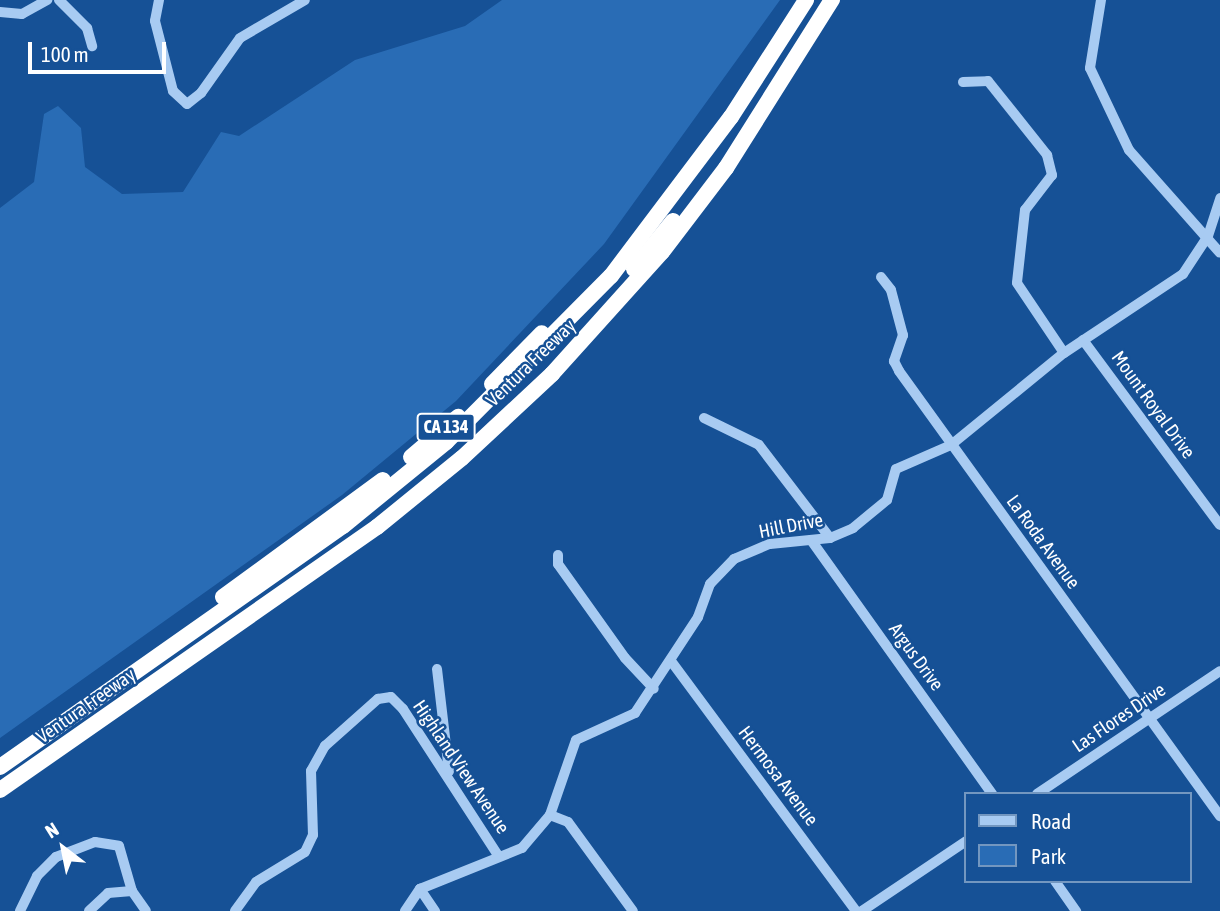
<!DOCTYPE html>
<html>
<head>
<meta charset="utf-8">
<style>
  body { margin:0 }
  #map { position:relative; width:1220px; height:911px; overflow:hidden; background:#165196; font-family:"Asap Condensed",sans-serif }
  div>[style] { position:absolute }
  .green>* { inset:0; background:#296cb5 }
  .minor>* { height:10px; margin:-5px; padding:0 5px; transform-origin:5px; border-radius:5px; background:#a8cbf2 }
  .highway>* { height:16px; margin:-8px; padding:0 8px; transform-origin:8px; border-radius:8px; background:#fff }
  span { translate:-50% -50%; white-space:nowrap; text-align:center; line-height:1.15; -webkit-text-stroke:5px #165196; paint-order:stroke }
  .shield-label span { padding:2px 5px; background:#165196; border:2px solid; border-radius:5px; -webkit-text-stroke-width:0 }
  .shield-label { font-size:18px; color:#fff; font-weight:700 }
  .street-label { font-size:19px; color:#fff }
  .legend { position:absolute; left:964px; top:792px; width:228px; height:91px; box-sizing:border-box; background:#165196; border:2px solid #7397c0; margin:0; padding:9px 12px; list-style:none; font-size:21px; color:#fff }
  .legend li { display:flex; align-items:center; gap:14px; height:35px }
  .legend b { width:35px; border:2px solid #7397c0 }
  .north { position:absolute; left:28px; top:813px; width:70px; height:70px; -webkit-text-stroke:5px #165196; paint-order:stroke; rotate:328deg; font-size:19px; font-weight:700; line-height:28px; text-align:center; color:#fff }
  .north::after { content:''; display:block; margin:auto; width:24px; height:32px; background:#fff; clip-path:polygon(50% 0,100% 100%,50% 72%,0 100%) }
  .scale { position:absolute; left:28px; top:42px; width:138px; height:32px; box-sizing:border-box; border:4px solid #fff; border-top:0; padding-left:9px; font-size:21px; line-height:24px; white-space:nowrap; color:#fff; -webkit-text-stroke:5px #165196; paint-order:stroke }
</style>
</head>
<body>
<div id="map">
  <div class="green">
    <i style="clip-path:polygon(502px 0,780px 0,604px 244px,456px 401px,342px 495px,0 738px,0 208px,34px 182px,44px 114px,58px 106px,81px 128px,85px 167px,122px 194px,183px 192px,221px 132px,239px 136px,355px 60px,465px 26px)"></i>
  </div>
  <div class="minor">
    <i style="left:59px;top:0;width:40px;rotate:45deg"></i>
    <i style="left:87px;top:28px;width:19px;rotate:74deg"></i>
    <i style="left:159px;top:0;width:21px;rotate:101deg"></i>
    <i style="left:155px;top:21px;width:72px;rotate:75.6deg"></i>
    <i style="left:173px;top:91px;width:19px;rotate:43deg"></i>
    <i style="left:187px;top:104px;width:18px;rotate:-38deg"></i>
    <i style="left:201px;top:93px;width:67px;rotate:-54.7deg"></i>
    <i style="left:240px;top:38px;width:75px;rotate:-30.3deg"></i>
    <i style="left:1101px;top:0;width:69px;rotate:99.2deg"></i>
    <i style="left:1090px;top:68px;width:91px;rotate:64.6deg"></i>
    <i style="left:1129px;top:150px;width:137px;rotate:48.5deg"></i>
    <i style="left:0;top:12px;width:22px;rotate:5deg"></i>
    <i style="left:22px;top:14px;width:29px;rotate:-29deg"></i>
    <i style="left:963px;top:82px;width:25px;rotate:-2deg"></i>
    <i style="left:988px;top:81px;width:95px;rotate:51.4deg"></i>
    <i style="left:1047px;top:155px;width:21px;rotate:76deg"></i>
    <i style="left:1052px;top:175px;width:44px;rotate:127.6deg"></i>
    <i style="left:1025px;top:210px;width:73px;rotate:96.3deg"></i>
    <i style="left:1017px;top:283px;width:84px;rotate:56.1deg"></i>
    <i style="left:881px;top:277px;width:16px;rotate:52deg"></i>
    <i style="left:891px;top:290px;width:47px;rotate:75.1deg"></i>
    <i style="left:903px;top:335px;width:28px;rotate:109deg"></i>
    <i style="left:894px;top:361px;width:11px;rotate:63deg"></i>
    <i style="left:899px;top:371px;width:549px;rotate:54.2deg"></i>
    <i style="left:1083px;top:340px;width:230px;rotate:53.5deg"></i>
    <i style="left:704px;top:418px;width:61px;rotate:26.1deg"></i>
    <i style="left:759px;top:445px;width:117px;rotate:52.6deg"></i>
    <i style="left:811px;top:540px;width:312px;rotate:54.5deg"></i>
    <i style="left:558px;top:555px;width:9px;rotate:90deg"></i>
    <i style="left:558px;top:564px;width:115px;rotate:54.5deg"></i>
    <i style="left:625px;top:658px;width:42px;rotate:46.9deg"></i>
    <i style="left:671px;top:661px;width:311px;rotate:53.5deg"></i>
    <i style="left:437px;top:669px;width:103px;rotate:83.3deg"></i>
    <i style="left:1037px;top:794px;width:220px;rotate:-33.9deg"></i>
    <i style="left:550px;top:815px;width:19px;rotate:21deg"></i>
    <i style="left:568px;top:822px;width:110px;rotate:53.9deg"></i>
    <i style="left:1055px;top:881px;width:37px;rotate:55deg"></i>
    <i style="left:420px;top:889px;width:27px;rotate:56deg"></i>
    <i style="left:20px;top:911px;width:39px;rotate:-64deg"></i>
    <i style="left:37px;top:876px;width:27px;rotate:-45deg"></i>
    <i style="left:56px;top:857px;width:42px;rotate:-21deg"></i>
    <i style="left:95px;top:842px;width:24px;rotate:9deg"></i>
    <i style="left:119px;top:846px;width:47px;rotate:73.9deg"></i>
    <i style="left:132px;top:891px;width:24px;rotate:55deg"></i>
    <i style="left:89px;top:911px;width:26px;rotate:-43deg"></i>
    <i style="left:108px;top:893px;width:24px;rotate:-5deg"></i>
    <i style="left:235px;top:911px;width:36px;rotate:-54deg"></i>
    <i style="left:256px;top:882px;width:57px;rotate:-31.5deg"></i>
    <i style="left:305px;top:852px;width:19px;rotate:-65deg"></i>
    <i style="left:313px;top:835px;width:64px;rotate:-91.8deg"></i>
    <i style="left:311px;top:771px;width:29px;rotate:-61deg"></i>
    <i style="left:325px;top:746px;width:71px;rotate:-41.6deg"></i>
    <i style="left:378px;top:699px;width:13px;rotate:-9deg"></i>
    <i style="left:391px;top:697px;width:17px;rotate:45deg"></i>
    <i style="left:403px;top:709px;width:176px;rotate:57deg"></i>
    <i style="left:405px;top:911px;width:27px;rotate:-56deg"></i>
    <i style="left:420px;top:889px;width:110px;rotate:-21.9deg"></i>
    <i style="left:522px;top:848px;width:43px;rotate:-49.7deg"></i>
    <i style="left:550px;top:815px;width:79px;rotate:-70.9deg"></i>
    <i style="left:576px;top:740px;width:65px;rotate:-24.6deg"></i>
    <i style="left:635px;top:713px;width:115px;rotate:-56.7deg"></i>
    <i style="left:698px;top:617px;width:35px;rotate:-70deg"></i>
    <i style="left:710px;top:584px;width:35px;rotate:-46deg"></i>
    <i style="left:734px;top:559px;width:39px;rotate:-23deg"></i>
    <i style="left:770px;top:544px;width:60px;rotate:-5.7deg"></i>
    <i style="left:830px;top:538px;width:25px;rotate:-23deg"></i>
    <i style="left:853px;top:528px;width:44px;rotate:-39.5deg"></i>
    <i style="left:887px;top:500px;width:32px;rotate:-74deg"></i>
    <i style="left:896px;top:469px;width:60px;rotate:-23.6deg"></i>
    <i style="left:951px;top:445px;width:146px;rotate:-39.2deg"></i>
    <i style="left:1064px;top:353px;width:143px;rotate:-33.6deg"></i>
    <i style="left:1183px;top:274px;width:45px;rotate:-56.7deg"></i>
    <i style="left:1208px;top:236px;width:40px;rotate:-72deg"></i>
    <i style="left:862px;top:911px;width:125px;rotate:-33.9deg"></i>
  </div>
  <div class="highway">
    <i style="left:634px;top:269px;width:62px;rotate:-50.9deg"></i>
    <i style="left:492px;top:384px;width:71px;rotate:-45.6deg"></i>
    <i style="left:411px;top:457px;width:62px;rotate:-40.4deg"></i>
    <i style="left:223px;top:597px;width:198px;rotate:-36.2deg"></i>
    <i style="left:0;top:767px;width:419px;rotate:-35.1deg"></i>
    <i style="left:343px;top:526px;width:133px;rotate:-39.2deg"></i>
    <i style="left:446px;top:442px;width:234px;rotate:-45.2deg"></i>
    <i style="left:611px;top:276px;width:199px;rotate:-53deg"></i>
    <i style="left:731px;top:117px;width:139px;rotate:-57.3deg"></i>
    <i style="left:0;top:790px;width:460px;rotate:-34.9deg"></i>
    <i style="left:377px;top:527px;width:109px;rotate:-39.1deg"></i>
    <i style="left:462px;top:458px;width:123px;rotate:-43deg"></i>
    <i style="left:552px;top:374px;width:164px;rotate:-48deg"></i>
    <i style="left:662px;top:252px;width:106px;rotate:-52.7deg"></i>
    <i style="left:726px;top:168px;width:199px;rotate:-57.8deg"></i>
  </div>
  <div class="shield-label">
    <span style="left:446px;top:427px">CA 134</span>
  </div>
  <div class="street-label">
    <span style="left:531px;top:363px;rotate:-44deg">Ventura Freeway</span>
    <span style="left:1153px;top:405px;rotate:54deg">Mount Royal Drive</span>
    <span style="left:791px;top:526px;rotate:-11deg">Hill Drive</span>
    <span style="left:1043px;top:542px;rotate:54deg">La Roda Avenue</span>
    <span style="left:916px;top:657px;rotate:54deg">Argus Drive</span>
    <span style="left:86px;top:706px;rotate:-35deg">Ventura Freeway</span>
    <span style="left:1119px;top:718px;rotate:-34deg">Las Flores Drive</span>
    <span style="left:461px;top:767px;rotate:56deg">Highland View Avenue</span>
    <span style="left:778px;top:776px;rotate:53deg">Hermosa Avenue</span>
  </div>
  <ul class="legend">
  <li><b style="height:9px;background:#a8cbf2"></b>Road</li>
  <li><b style="height:19px;background:#296cb5"></b>Park</li>
  </ul>
  <div class="north">N</div>
  <div class="scale">100 m</div>
</div>
</body>
</html>
